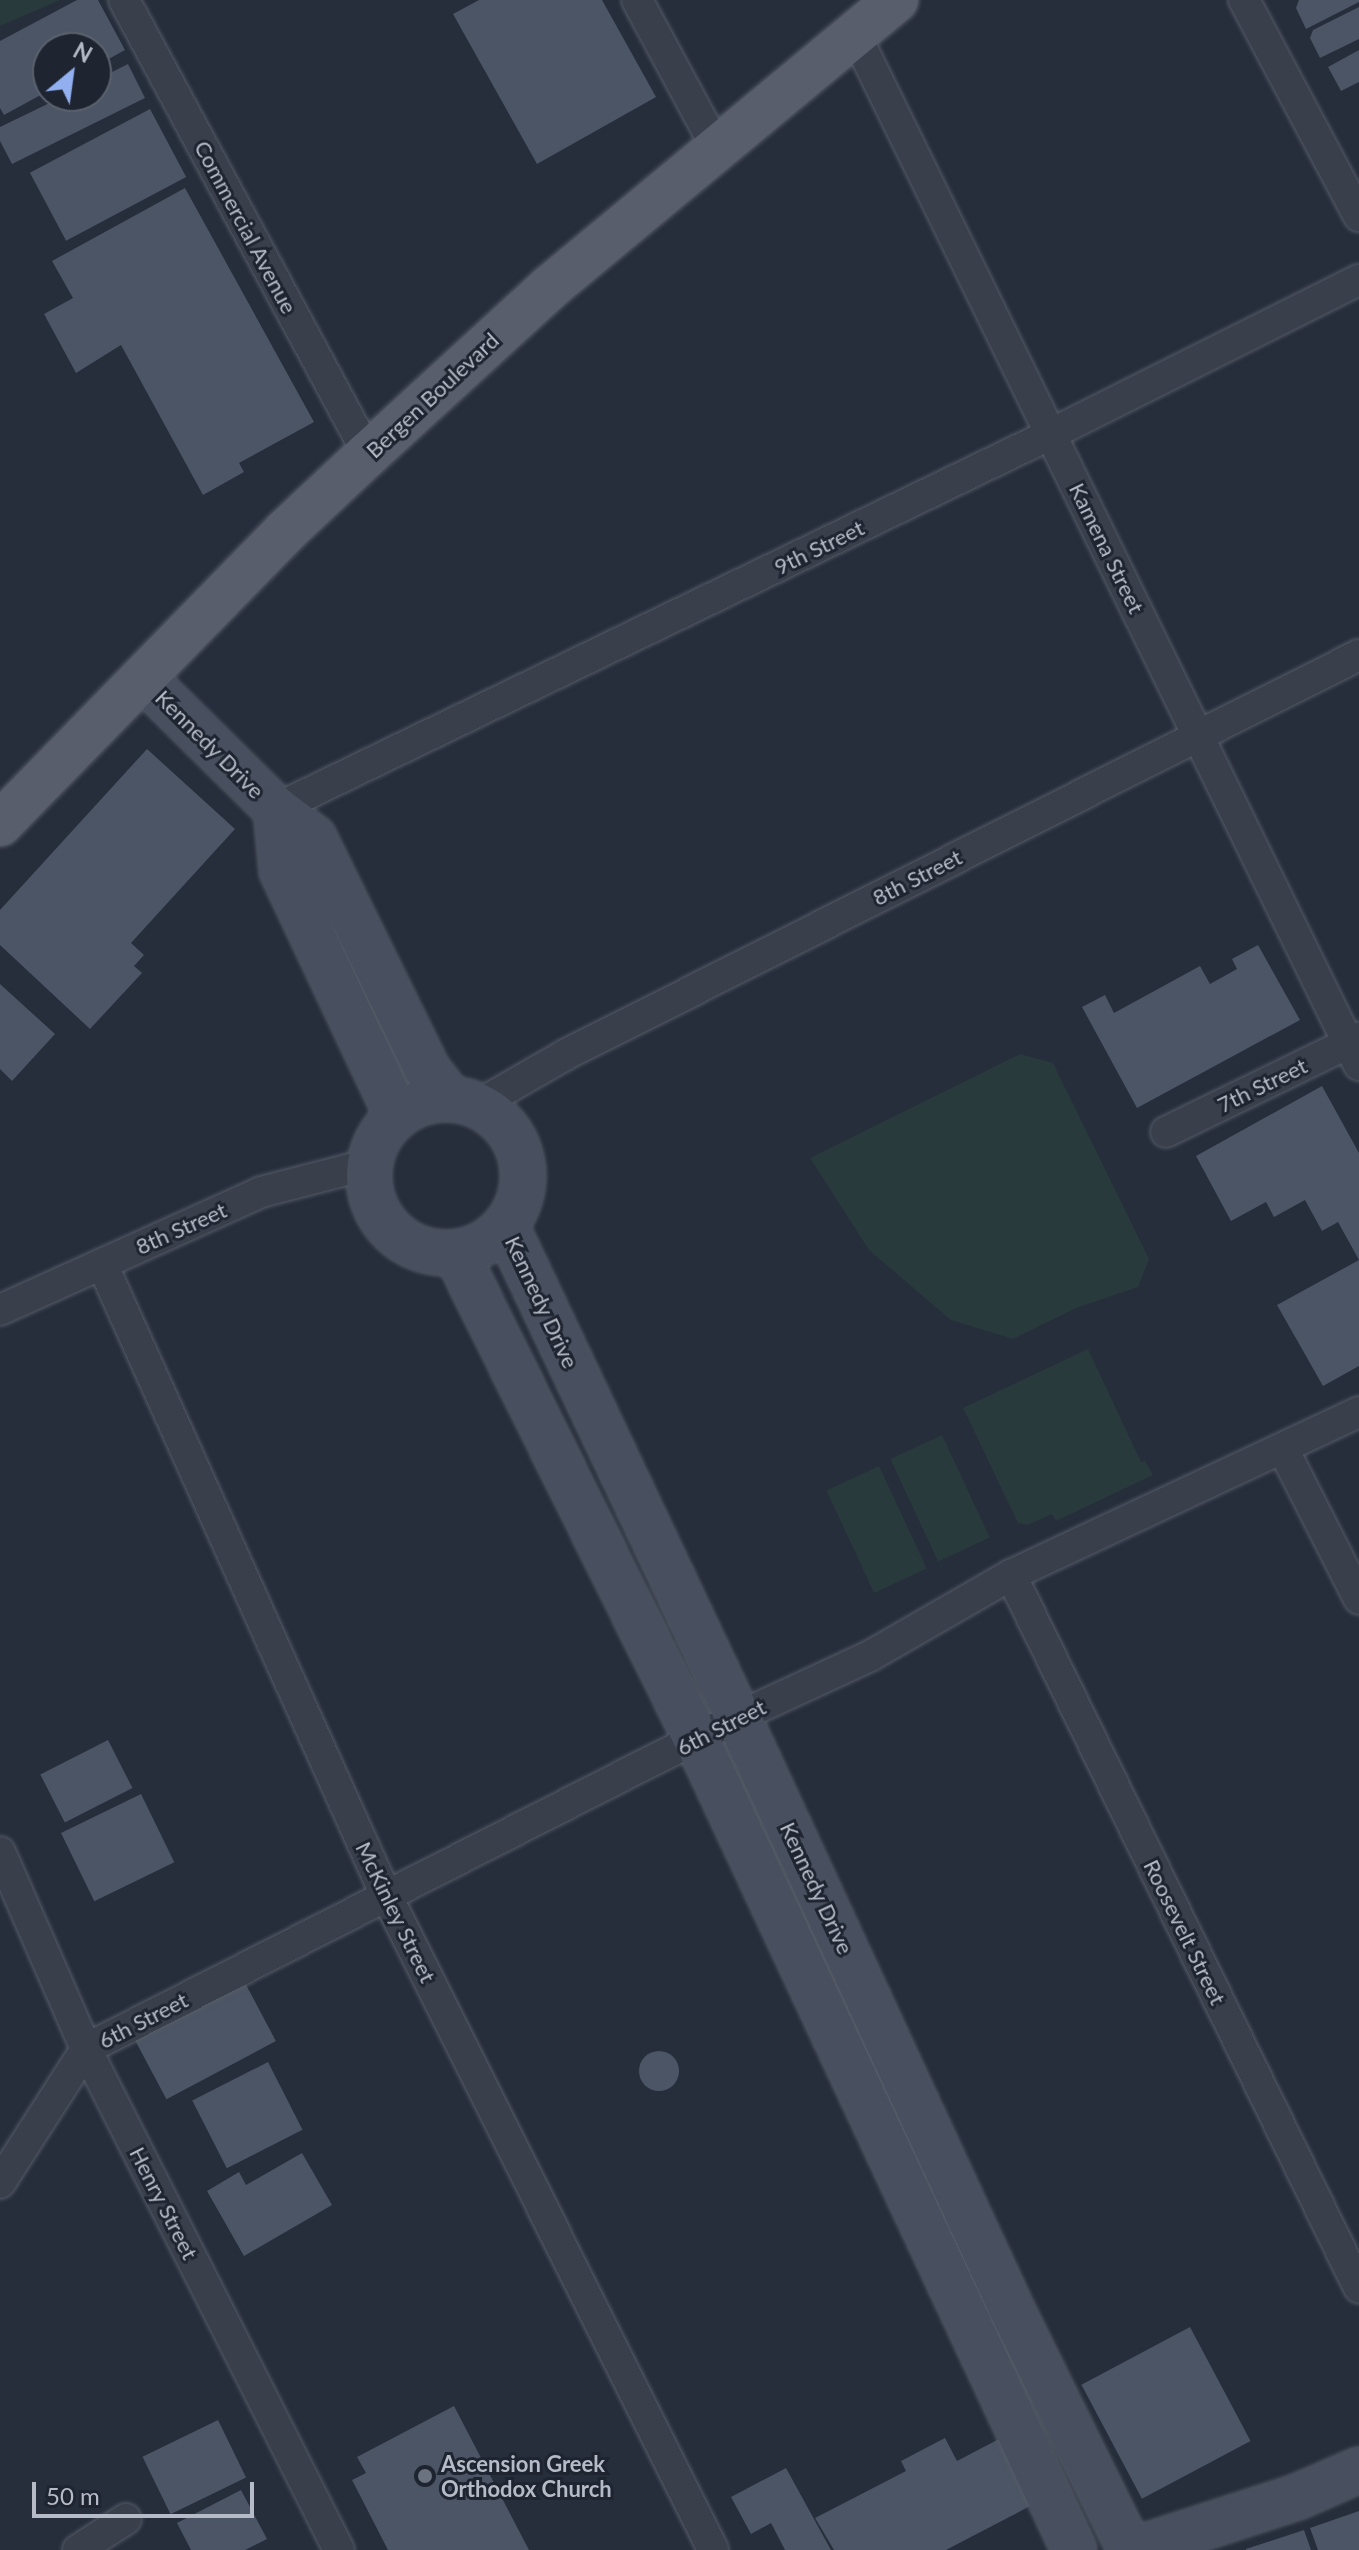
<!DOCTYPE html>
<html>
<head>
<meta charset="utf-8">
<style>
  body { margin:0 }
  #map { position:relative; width:1359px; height:2550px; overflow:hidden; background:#262d3b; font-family:Lato,sans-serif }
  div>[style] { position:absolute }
  .green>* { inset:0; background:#293a3d; transform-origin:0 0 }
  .building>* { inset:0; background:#4c5565; transform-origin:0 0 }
  .round { border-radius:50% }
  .roads { filter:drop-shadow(0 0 2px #545b67) drop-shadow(0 0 2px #545b67) }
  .street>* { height:30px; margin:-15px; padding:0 15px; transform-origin:15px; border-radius:15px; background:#39404c }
  .secondary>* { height:44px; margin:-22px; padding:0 22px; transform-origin:22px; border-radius:22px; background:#484f5e }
  .secondary>.ring { margin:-22px; padding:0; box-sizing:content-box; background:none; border:44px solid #484f5e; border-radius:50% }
  .primary>* { height:44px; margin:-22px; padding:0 22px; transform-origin:22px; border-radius:22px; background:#585e6c }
  .dots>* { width:22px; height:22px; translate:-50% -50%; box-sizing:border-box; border:4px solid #1e2531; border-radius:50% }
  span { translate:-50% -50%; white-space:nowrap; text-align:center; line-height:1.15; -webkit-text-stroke:6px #1e2531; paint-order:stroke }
  .street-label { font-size:22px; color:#b5bbc7 }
  .poi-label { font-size:22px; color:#b5bbc7; font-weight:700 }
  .left { translate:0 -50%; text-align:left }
  .north { position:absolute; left:32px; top:32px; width:80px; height:80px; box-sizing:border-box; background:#1e2531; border:2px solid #5a616d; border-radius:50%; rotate:29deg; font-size:22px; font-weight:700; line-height:32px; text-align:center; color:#b5bbc7 }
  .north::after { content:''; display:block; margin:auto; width:28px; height:36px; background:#92afef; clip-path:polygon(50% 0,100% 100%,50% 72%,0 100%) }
  .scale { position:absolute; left:32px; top:2482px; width:222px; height:36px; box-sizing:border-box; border:4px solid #b5bbc7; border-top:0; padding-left:10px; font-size:24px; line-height:28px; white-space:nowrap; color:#b5bbc7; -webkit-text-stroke:6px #1e2531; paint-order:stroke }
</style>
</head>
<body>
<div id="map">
  <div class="green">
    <i style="clip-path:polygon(0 0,60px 0,0 26px)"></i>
    <i style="clip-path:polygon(1020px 1054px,1053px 1063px,1149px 1259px,1138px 1287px,1076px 1308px,1013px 1339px,951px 1320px,869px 1250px,810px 1158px)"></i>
    <i style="clip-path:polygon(1088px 1349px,1141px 1462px,1145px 1461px,1153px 1475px,1056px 1521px,1052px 1514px,1028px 1525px,1018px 1523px,963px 1408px)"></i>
    <i style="left:942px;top:1435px;width:113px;height:57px;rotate:65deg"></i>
    <i style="left:879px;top:1466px;width:113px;height:58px;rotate:65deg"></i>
  </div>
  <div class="building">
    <i style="clip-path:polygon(77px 0,98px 0,125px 50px,96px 66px,96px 48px,48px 48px,48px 91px,4px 115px,0 108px,0 41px)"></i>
    <i style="clip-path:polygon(479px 0,602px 0,656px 97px,537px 164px,453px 14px)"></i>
    <i style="clip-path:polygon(1299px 0,1359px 0,1359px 2px,1306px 29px,1296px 8px)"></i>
    <i style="clip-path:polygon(1359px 7px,1359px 39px,1320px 58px,1310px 38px,1313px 30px)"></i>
    <i style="clip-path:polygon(1359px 50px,1359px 82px,1341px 91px,1328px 67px)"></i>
    <i style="clip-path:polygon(128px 64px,145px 98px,12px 164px,0 141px,0 127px,64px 96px,96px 96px,96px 80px)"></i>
    <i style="left:150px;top:109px;width:77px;height:136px;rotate:62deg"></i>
    <i style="clip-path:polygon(185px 188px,314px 422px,239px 463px,244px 472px,203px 495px,121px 345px,76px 373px,44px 314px,73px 298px,52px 261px)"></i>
    <i style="clip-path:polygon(147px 749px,235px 829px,131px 943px,144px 955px,134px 966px,142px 973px,90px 1029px,0 945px,0 910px)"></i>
    <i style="clip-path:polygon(1258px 945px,1300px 1020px,1137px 1108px,1082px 1007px,1105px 995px,1114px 1013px,1200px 966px,1210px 984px,1237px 969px,1232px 959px)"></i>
    <i style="clip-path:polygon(0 984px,55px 1034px,12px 1081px,0 1069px)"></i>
    <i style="clip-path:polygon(1322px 1086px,1359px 1153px,1359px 1366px,1323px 1386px,1277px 1305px,1359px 1260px,1338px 1222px,1322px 1231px,1305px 1200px,1274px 1217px,1266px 1202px,1231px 1221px,1196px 1156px)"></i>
    <i style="left:108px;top:1740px;width:54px;height:76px;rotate:63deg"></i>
    <i style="left:141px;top:1794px;width:76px;height:89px;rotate:64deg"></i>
    <i style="left:244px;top:1981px;width:68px;height:124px;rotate:62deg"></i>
    <i class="round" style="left:639px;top:2051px;width:40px;height:40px"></i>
    <i style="left:268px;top:2062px;width:76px;height:85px;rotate:63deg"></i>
    <i style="clip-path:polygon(302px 2153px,332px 2205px,244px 2256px,207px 2191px,239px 2172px,246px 2185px)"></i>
    <i style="left:1190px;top:2327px;width:129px;height:123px;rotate:62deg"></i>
    <i style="clip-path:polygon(454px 2406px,529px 2550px,388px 2550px,352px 2480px,366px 2473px,357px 2457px)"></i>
    <i style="left:218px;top:2420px;width:64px;height:84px;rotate:64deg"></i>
    <i style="clip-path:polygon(945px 2438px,957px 2461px,1001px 2438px,1036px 2503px,946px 2550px,834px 2550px,815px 2518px,906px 2471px,901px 2461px)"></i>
    <i style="clip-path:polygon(786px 2468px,831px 2550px,785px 2550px,771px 2523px,751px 2534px,731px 2497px)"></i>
    <i style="clip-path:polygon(241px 2490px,267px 2539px,245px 2550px,191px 2550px,177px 2523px)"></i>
    <i style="clip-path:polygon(1359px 2511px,1359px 2550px,1318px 2550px,1310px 2528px)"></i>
    <i style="clip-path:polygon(1304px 2530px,1311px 2550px,1246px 2550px,1246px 2549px)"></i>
  </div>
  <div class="roads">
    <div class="street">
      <i style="left:124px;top:0;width:515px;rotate:61.74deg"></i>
      <i style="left:637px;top:0;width:167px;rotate:61.7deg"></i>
      <i style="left:1244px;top:0;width:245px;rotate:62deg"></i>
      <i style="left:854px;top:32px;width:1150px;rotate:63.95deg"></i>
      <i style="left:276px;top:809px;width:861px;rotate:-25.82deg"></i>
      <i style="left:1051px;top:434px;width:344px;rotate:-26.6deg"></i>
      <i style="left:478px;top:1105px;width:100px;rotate:-29.9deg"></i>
      <i style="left:565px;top:1055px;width:889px;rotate:-26.74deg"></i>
      <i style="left:1166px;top:1132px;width:215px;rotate:-26deg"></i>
      <i style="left:102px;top:1264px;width:678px;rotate:65.78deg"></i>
      <i style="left:380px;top:1882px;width:746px;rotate:63.5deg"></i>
      <i style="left:0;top:1310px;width:286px;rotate:-24.3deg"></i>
      <i style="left:261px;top:1192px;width:112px;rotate:-14.5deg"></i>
      <i style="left:1283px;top:1449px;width:168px;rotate:63.1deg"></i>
      <i style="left:1011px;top:1575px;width:793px;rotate:63.98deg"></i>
      <i style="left:0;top:1852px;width:215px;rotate:66.4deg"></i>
      <i style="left:86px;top:2049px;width:561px;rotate:63.21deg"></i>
      <i style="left:0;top:2183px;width:159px;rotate:-57.3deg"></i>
      <i style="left:86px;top:2049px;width:732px;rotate:-26.99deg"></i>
      <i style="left:738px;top:1717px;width:145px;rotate:-24.8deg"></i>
      <i style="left:870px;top:1656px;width:163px;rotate:-29.9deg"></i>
      <i style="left:1011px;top:1575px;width:384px;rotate:-25.1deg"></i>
      <i style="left:78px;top:2550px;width:57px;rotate:-32.9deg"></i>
    </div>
    <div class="secondary">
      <i style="left:143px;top:678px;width:187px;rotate:44.6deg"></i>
      <i style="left:276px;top:809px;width:48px;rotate:37.3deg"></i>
      <i style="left:314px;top:838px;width:257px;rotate:63.9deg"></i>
      <i style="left:427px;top:1069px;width:37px;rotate:52deg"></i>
      <i style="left:276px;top:809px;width:62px;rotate:84.5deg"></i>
      <i style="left:282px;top:871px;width:270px;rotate:64.8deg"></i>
      <i class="ring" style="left:369px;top:1099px;width:110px;height:110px"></i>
      <i style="left:506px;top:1226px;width:543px;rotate:64.71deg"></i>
      <i style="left:738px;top:1717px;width:653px;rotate:65.2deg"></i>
      <i style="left:1012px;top:2310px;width:267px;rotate:63.8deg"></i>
      <i style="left:456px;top:1253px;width:555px;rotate:63.71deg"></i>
      <i style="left:702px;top:1751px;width:881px;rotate:65.03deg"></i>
      <i style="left:1134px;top:2550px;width:171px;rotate:-18deg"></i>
      <i style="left:1297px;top:2497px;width:68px;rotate:-23.5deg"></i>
    </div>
    <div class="primary">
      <i style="left:0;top:824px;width:409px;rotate:-45.7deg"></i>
      <i style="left:286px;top:531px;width:112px;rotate:-43.2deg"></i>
      <i style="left:368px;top:454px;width:246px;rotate:-42.5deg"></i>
      <i style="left:549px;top:288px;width:451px;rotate:-39.7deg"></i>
    </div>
  </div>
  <div class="dots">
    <i style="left:425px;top:2476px;background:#6b7280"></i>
  </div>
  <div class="street-label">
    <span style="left:246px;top:227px;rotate:62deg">Commercial Avenue</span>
    <span style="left:432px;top:395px;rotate:-43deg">Bergen Boulevard</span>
    <span style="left:819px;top:547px;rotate:-26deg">9th Street</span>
    <span style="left:1107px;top:548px;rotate:64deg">Kamena Street</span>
    <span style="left:210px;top:744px;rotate:45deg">Kennedy Drive</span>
    <span style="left:917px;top:877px;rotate:-27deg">8th Street</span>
    <span style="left:1262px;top:1085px;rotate:-26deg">7th Street</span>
    <span style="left:181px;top:1228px;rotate:-24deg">8th Street</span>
    <span style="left:542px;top:1302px;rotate:65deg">Kennedy Drive</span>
    <span style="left:721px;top:1727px;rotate:-27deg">6th Street</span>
    <span style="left:817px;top:1888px;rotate:65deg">Kennedy Drive</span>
    <span style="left:396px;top:1912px;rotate:64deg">McKinley Street</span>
    <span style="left:1185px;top:1932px;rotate:64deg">Roosevelt Street</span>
    <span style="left:143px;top:2020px;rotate:-27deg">6th Street</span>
    <span style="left:164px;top:2203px;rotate:63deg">Henry Street</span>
  </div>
  <div class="poi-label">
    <span class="left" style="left:441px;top:2476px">Ascension Greek<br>Orthodox Church</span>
  </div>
  <div class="north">N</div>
  <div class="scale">50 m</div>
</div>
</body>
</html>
